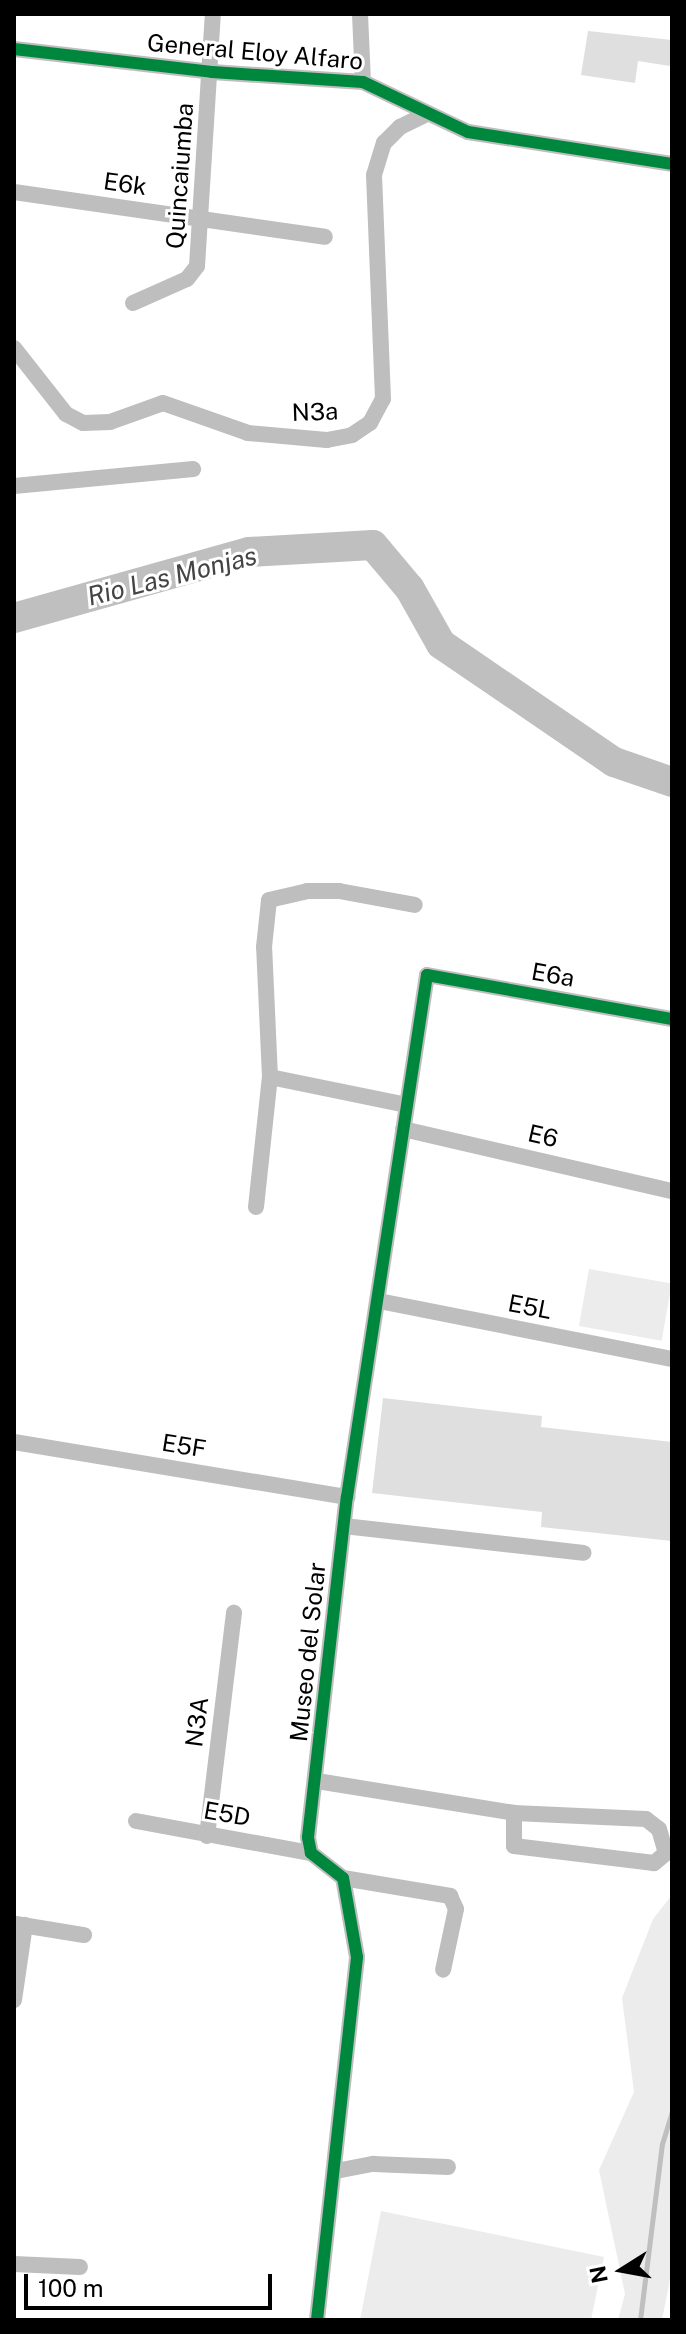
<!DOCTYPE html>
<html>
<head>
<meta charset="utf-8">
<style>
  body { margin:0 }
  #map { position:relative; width:686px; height:2334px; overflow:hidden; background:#fff; font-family:"Public Sans",sans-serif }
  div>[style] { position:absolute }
  .green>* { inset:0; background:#ececec; transform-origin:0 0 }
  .stream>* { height:5px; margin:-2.5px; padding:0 2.5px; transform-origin:2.5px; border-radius:2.5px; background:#bfbfbf }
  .river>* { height:30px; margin:-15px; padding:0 15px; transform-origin:15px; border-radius:15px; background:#bfbfbf }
  .building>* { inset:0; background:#dfdfdf }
  .minor>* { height:16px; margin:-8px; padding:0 8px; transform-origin:8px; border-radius:8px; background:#bebebe }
  .cycleway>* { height:12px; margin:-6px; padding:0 6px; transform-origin:6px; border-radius:6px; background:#00873e }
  span { translate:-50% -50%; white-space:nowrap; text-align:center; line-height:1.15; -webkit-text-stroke:6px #fff; paint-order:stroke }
  .street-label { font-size:24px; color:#000 }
  .water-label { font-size:26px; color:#444; font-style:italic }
  .frame { position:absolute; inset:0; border:16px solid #000; pointer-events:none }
  .north { position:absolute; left:582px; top:2230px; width:80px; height:80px; -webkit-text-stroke:6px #fff; paint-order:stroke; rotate:259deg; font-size:22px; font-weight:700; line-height:32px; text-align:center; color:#000 }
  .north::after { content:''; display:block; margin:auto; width:28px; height:36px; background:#000; clip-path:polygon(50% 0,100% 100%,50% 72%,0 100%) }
  .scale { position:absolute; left:24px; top:2274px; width:248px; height:36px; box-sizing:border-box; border:4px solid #000; border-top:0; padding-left:10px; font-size:24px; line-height:28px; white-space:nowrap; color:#000; -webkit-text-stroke:6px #fff; paint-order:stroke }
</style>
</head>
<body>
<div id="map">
  <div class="green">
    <i style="left:589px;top:1269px;width:84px;height:58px;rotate:10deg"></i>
    <i style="clip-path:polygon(672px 1895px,672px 2270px,662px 2320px,618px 2320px,625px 2294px,599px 2170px,634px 2092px,622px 1998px,653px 1919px)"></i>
    <i style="clip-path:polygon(381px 2211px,604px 2257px,591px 2320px,360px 2320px)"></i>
  </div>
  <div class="stream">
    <i style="left:640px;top:2320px;width:177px;rotate:-82.9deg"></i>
    <i style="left:662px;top:2144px;width:34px;rotate:-73deg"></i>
  </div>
  <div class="river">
    <i style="left:14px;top:618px;width:244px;rotate:-15.7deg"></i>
    <i style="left:249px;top:552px;width:124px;rotate:-3.2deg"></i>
    <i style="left:373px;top:545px;width:57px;rotate:49.9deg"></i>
    <i style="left:410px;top:589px;width:63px;rotate:60.6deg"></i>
    <i style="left:441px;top:644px;width:209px;rotate:34.3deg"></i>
    <i style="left:614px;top:762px;width:61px;rotate:19deg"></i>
  </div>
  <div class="building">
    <i style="clip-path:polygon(588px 31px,672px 40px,670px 66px,638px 61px,635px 83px,581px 75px)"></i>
    <i style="clip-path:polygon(383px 1398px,542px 1416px,541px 1427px,672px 1442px,672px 1541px,541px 1527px,542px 1512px,372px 1493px)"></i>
  </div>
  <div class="minor">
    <i style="left:360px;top:14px;width:68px;rotate:87.5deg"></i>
    <i style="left:14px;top:49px;width:199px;rotate:6.6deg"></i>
    <i style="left:212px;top:72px;width:151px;rotate:3.8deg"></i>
    <i style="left:363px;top:82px;width:116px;rotate:25.5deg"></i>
    <i style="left:468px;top:132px;width:206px;rotate:8.9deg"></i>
    <i style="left:14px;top:192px;width:314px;rotate:8.2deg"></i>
    <i style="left:133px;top:303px;width:59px;rotate:-24deg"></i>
    <i style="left:187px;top:279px;width:16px;rotate:-52deg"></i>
    <i style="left:197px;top:266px;width:253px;rotate:-86.4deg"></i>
    <i style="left:14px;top:348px;width:84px;rotate:51.8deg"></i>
    <i style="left:66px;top:414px;width:19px;rotate:28deg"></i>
    <i style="left:83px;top:423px;width:27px;rotate:-2deg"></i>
    <i style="left:110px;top:422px;width:56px;rotate:-19.7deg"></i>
    <i style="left:163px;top:403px;width:90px;rotate:19.4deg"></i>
    <i style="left:248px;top:433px;width:79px;rotate:5.1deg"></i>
    <i style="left:327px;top:440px;width:25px;rotate:-11deg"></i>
    <i style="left:352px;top:435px;width:22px;rotate:-34deg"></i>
    <i style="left:370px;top:423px;width:27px;rotate:-62deg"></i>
    <i style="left:383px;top:399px;width:224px;rotate:-92.3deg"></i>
    <i style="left:374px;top:175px;width:34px;rotate:-73deg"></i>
    <i style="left:384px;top:143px;width:23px;rotate:-45deg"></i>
    <i style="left:400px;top:127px;width:28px;rotate:-26deg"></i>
    <i style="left:14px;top:486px;width:180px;rotate:-5.4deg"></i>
    <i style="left:270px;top:1077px;width:139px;rotate:11.6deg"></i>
    <i style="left:403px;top:1129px;width:276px;rotate:13deg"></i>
    <i style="left:256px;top:1207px;width:131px;rotate:-83.9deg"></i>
    <i style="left:270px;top:1077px;width:130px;rotate:-92.6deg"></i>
    <i style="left:264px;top:947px;width:47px;rotate:-83.9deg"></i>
    <i style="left:269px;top:900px;width:39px;rotate:-13deg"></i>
    <i style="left:307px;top:891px;width:32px"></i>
    <i style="left:339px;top:891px;width:77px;rotate:10.4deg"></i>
    <i style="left:379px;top:1301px;width:299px;rotate:11.2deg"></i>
    <i style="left:14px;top:1442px;width:338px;rotate:9.4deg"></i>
    <i style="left:344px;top:1526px;width:241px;rotate:6.4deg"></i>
    <i style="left:317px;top:1781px;width:200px;rotate:9.2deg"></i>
    <i style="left:514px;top:1813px;width:132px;rotate:2.6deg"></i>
    <i style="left:646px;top:1819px;width:16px;rotate:38deg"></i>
    <i style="left:659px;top:1829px;width:25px;rotate:74deg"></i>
    <i style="left:666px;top:1853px;width:16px;rotate:140deg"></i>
    <i style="left:654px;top:1863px;width:141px;rotate:-173.1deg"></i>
    <i style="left:514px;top:1846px;width:33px;rotate:-90deg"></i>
    <i style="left:136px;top:1821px;width:178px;rotate:10.4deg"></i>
    <i style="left:207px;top:1836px;width:225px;rotate:-83.1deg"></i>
    <i style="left:343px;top:1878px;width:109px;rotate:9.5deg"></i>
    <i style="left:450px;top:1896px;width:14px;rotate:65deg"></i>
    <i style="left:456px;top:1909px;width:62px;rotate:102deg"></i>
    <i style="left:16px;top:1924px;width:69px;rotate:9.2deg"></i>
    <i style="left:14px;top:2000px;width:76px;rotate:-81.7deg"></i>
    <i style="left:336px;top:2171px;width:38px;rotate:-11deg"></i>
    <i style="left:373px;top:2164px;width:75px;rotate:2.3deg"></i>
    <i style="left:14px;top:2264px;width:66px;rotate:2.6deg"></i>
    <i style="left:317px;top:2320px;width:365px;rotate:-83.7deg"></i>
    <i style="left:357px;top:1957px;width:80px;rotate:-100deg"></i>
    <i style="left:343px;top:1878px;width:41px;rotate:-142deg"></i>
    <i style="left:311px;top:1853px;width:16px;rotate:-101deg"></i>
    <i style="left:308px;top:1837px;width:342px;rotate:-83.5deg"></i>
    <i style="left:347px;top:1497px;width:528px;rotate:-81.29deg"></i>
    <i style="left:427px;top:975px;width:249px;rotate:10.2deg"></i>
  </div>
  <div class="cycleway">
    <i style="left:14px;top:49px;width:199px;rotate:6.6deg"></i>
    <i style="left:212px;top:72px;width:151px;rotate:3.8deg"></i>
    <i style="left:363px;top:82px;width:116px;rotate:25.5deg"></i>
    <i style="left:468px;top:132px;width:206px;rotate:8.9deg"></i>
    <i style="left:317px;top:2320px;width:365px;rotate:-83.7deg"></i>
    <i style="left:357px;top:1957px;width:80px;rotate:-100deg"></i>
    <i style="left:343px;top:1878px;width:41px;rotate:-142deg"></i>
    <i style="left:311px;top:1853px;width:16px;rotate:-101deg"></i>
    <i style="left:308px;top:1837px;width:342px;rotate:-83.5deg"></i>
    <i style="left:347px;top:1497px;width:528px;rotate:-81.29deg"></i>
    <i style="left:427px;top:975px;width:249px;rotate:10.2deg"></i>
  </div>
  <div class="street-label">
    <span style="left:255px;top:52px;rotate:5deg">General Eloy Alfaro</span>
    <span style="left:180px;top:176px;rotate:-86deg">Quincaiumba</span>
    <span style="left:125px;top:184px;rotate:8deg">E6k</span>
    <span style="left:315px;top:412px;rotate:-2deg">N3a</span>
    <span style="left:553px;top:975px;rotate:10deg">E6a</span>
    <span style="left:543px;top:1136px;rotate:13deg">E6</span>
    <span style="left:530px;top:1307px;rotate:11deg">E5L</span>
    <span style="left:184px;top:1446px;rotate:9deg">E5F</span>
    <span style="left:308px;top:1652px;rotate:-84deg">Museo del Solar</span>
    <span style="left:197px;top:1722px;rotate:-83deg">N3A</span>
    <span style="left:227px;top:1814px;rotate:10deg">E5D</span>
  </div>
  <div class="water-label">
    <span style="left:172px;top:576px;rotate:-14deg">Rio Las Monjas</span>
  </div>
  <div class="frame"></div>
  <div class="north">N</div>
  <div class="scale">100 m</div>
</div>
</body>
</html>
